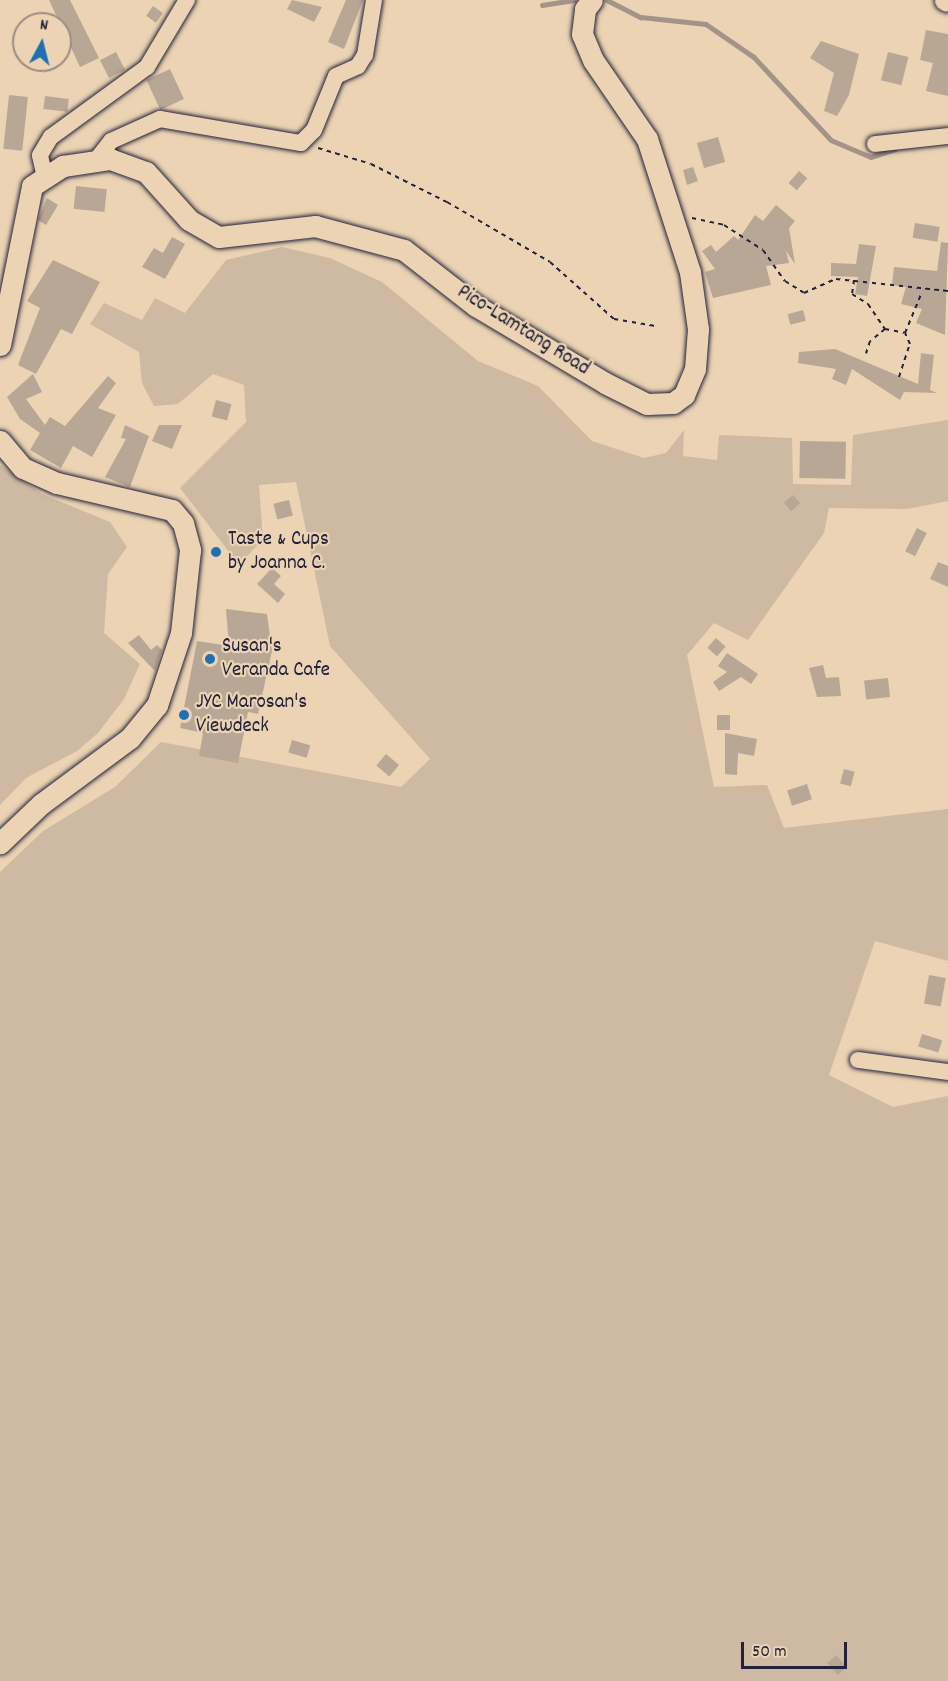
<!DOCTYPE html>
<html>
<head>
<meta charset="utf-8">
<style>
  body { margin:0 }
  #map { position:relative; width:948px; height:1681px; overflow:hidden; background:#ebd3b3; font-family:Dekko,sans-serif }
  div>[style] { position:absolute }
  .green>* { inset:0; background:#cebaa2 }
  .stream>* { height:4.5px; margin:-2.25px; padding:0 2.25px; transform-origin:2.25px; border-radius:2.25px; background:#a49488 }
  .building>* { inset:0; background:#b9a795; transform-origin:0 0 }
  .path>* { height:2px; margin-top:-1px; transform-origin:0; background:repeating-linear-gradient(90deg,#22223b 0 4.5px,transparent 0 9px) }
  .roads { filter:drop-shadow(0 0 2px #22223b) drop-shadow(0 0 2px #22223b) }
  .minor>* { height:16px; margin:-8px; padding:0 8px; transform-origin:8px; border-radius:8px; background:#ebd3b3 }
  .major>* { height:21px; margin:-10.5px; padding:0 10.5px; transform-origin:10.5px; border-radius:10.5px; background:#ebd3b3 }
  .dots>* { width:16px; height:16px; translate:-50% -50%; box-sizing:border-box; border:3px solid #ebd3b3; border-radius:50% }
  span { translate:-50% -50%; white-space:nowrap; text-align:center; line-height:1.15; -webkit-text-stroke:4.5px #ebd3b3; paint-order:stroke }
  .street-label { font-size:21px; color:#22223b }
  .poi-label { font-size:21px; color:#22223b }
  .left { translate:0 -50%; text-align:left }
  .north { position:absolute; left:12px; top:12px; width:60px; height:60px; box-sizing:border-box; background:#ebd3b3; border:2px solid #9b8c83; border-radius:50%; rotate:7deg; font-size:16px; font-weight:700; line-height:24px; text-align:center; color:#22223b }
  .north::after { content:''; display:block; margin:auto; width:21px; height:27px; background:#1f6fb2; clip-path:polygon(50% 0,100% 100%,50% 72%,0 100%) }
  .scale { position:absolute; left:741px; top:1642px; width:106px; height:27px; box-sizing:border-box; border:3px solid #22223b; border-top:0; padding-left:8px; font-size:18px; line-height:21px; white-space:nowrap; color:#22223b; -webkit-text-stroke:4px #ebd3b3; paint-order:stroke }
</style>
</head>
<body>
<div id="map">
  <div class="green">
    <i style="clip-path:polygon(282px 247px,330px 258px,382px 282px,478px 361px,538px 386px,592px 441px,644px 458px,666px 453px,684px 430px,683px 456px,717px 460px,719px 435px,792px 438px,793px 484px,851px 485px,853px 435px,948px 420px,948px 501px,907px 509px,829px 508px,824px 533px,748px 640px,714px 623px,687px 655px,714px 787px,767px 785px,784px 828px,948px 809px,948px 961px,875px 941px,829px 1075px,893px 1107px,948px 1096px,948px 1681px,0 1681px,0 872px,43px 831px,115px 787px,161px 742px,401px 787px,430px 759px,330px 646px,296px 482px,259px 485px,263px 539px,239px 565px,180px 488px,246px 422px,244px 385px,213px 374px,178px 404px,154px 406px,142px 383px,139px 352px,90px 324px,104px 303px,142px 320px,155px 298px,185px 313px,226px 260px)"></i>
    <i style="clip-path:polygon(0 465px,42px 494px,110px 522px,127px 547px,108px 574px,104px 633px,140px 664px,124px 699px,98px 733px,77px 751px,26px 778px,0 805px)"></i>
  </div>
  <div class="stream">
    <i style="left:607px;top:0;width:38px;rotate:27deg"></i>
    <i style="left:641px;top:17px;width:65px;rotate:6.1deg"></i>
    <i style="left:706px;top:24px;width:58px;rotate:34.5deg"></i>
    <i style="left:754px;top:57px;width:113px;rotate:47.1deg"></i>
    <i style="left:831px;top:140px;width:43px;rotate:23deg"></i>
    <i style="left:871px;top:157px;width:25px;rotate:-18deg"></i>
    <i style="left:542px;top:5px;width:32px;rotate:-9deg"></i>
  </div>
  <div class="building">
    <i style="clip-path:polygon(49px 0,70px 0,99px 58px,80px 67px)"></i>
    <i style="clip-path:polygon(292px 0,322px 7px,314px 22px,287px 9px)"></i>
    <i style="clip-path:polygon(346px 0,363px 0,344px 49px,328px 42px)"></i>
    <i style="left:153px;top:6px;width:12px;height:12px;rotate:35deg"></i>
    <i style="clip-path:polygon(926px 30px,948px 34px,948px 96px,926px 91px,933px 63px,920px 60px)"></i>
    <i style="clip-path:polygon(821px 41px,859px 54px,849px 95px,837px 116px,824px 111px,834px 73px,810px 58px)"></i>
    <i style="left:116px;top:52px;width:20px;height:18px;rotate:63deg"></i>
    <i style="left:888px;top:52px;width:21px;height:29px;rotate:14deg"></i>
    <i style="left:170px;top:69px;width:33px;height:26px;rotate:65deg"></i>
    <i style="left:9px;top:95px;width:19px;height:54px;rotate:6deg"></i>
    <i style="left:45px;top:96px;width:24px;height:13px;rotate:7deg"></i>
    <i style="left:718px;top:137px;width:26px;height:22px;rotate:74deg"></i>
    <i style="clip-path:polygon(693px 167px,698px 181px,687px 185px,683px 170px)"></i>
    <i style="left:799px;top:171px;width:11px;height:16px;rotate:41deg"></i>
    <i style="left:76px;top:186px;width:31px;height:23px;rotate:6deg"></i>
    <i style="clip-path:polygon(47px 198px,58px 205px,46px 225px,38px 220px)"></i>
    <i style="clip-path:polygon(776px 205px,795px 221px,789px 228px,795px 264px,786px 251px,789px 263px,766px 266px,771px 285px,713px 298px,705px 272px,715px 269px,702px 251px,711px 245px,716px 252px,734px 236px,738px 240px,755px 215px,763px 221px)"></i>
    <i style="left:915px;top:223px;width:25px;height:15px;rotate:9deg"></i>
    <i style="clip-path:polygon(172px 237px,185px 244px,165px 279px,142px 267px,154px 248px,163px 253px)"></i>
    <i style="clip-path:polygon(941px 242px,948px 243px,945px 335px,916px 323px,922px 309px,901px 304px,906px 287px,892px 285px,894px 267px,937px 271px)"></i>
    <i style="clip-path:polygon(859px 244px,876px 246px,867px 296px,855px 294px,858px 277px,831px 276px,831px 263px,856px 264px)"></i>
    <i style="clip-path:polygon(53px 260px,100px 282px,72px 334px,61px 329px,36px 374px,18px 365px,40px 308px,27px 301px)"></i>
    <i style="left:803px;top:310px;width:11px;height:16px;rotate:75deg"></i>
    <i style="clip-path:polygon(835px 349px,918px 384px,921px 353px,934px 355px,930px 390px,937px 393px,904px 392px,900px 400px,852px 369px,846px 385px,832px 379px,836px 369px,798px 363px,799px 352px)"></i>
    <i style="clip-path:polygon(33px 374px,42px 392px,26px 399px,45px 425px,50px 417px,65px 426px,108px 376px,116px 383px,98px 408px,116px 415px,92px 457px,73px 446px,61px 468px,30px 450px,40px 433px,20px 419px,7px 397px)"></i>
    <i style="left:216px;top:400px;width:16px;height:17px;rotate:15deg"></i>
    <i style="clip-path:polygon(125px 425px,149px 436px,130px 487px,105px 477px,126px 439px,121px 438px)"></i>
    <i style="clip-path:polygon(159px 425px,182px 425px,172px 449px,152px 441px)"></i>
    <i style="left:800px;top:441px;width:46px;height:37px;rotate:1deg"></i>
    <i style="left:793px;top:495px;width:11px;height:12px;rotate:49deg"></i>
    <i style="left:289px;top:500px;width:16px;height:16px;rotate:76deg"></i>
    <i style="left:917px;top:528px;width:11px;height:26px;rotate:27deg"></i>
    <i style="clip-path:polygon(938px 562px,948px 566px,948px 587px,930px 579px)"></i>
    <i style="clip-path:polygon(272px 568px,281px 576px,274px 584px,285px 594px,278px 603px,257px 584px)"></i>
    <i style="clip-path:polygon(226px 609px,267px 614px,272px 651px,258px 714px,248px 712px,238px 763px,199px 756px,203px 733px,180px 728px,197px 641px,229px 646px)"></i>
    <i style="clip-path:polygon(139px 635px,151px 650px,157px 645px,162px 650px,155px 671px,128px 643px)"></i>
    <i style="left:716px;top:638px;width:13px;height:13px;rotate:42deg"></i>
    <i style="clip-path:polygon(727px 653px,758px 674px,751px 684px,741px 677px,719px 691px,713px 682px,727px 672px,718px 666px)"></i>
    <i style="clip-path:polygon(823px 665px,826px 678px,839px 677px,841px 696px,817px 697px,809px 668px)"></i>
    <i style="left:888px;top:678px;width:19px;height:24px;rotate:84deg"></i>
    <i style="left:717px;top:715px;width:13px;height:15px"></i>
    <i style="clip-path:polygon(725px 733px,757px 739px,754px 756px,738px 753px,737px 775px,725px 774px)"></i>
    <i style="left:292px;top:740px;width:19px;height:13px;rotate:16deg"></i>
    <i style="left:386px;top:754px;width:17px;height:15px;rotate:40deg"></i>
    <i style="left:844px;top:769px;width:11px;height:15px;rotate:15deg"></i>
    <i style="left:807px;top:784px;width:16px;height:21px;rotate:72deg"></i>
    <i style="left:929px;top:975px;width:17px;height:29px;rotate:10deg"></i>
    <i style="left:922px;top:1034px;width:21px;height:13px;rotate:17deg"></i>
    <i style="left:836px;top:1655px;width:16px;height:12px;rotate:47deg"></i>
  </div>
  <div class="path">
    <i style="left:318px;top:148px;width:55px;rotate:16.8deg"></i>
    <i style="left:371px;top:164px;width:85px;rotate:26.6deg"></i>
    <i style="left:447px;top:202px;width:119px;rotate:30.2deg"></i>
    <i style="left:550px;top:262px;width:86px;rotate:41.7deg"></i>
    <i style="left:614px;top:319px;width:42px;rotate:9.7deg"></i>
    <i style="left:692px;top:218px;width:33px;rotate:12deg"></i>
    <i style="left:724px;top:225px;width:46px;rotate:32.7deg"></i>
    <i style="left:763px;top:250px;width:38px;rotate:55deg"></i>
    <i style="left:785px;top:281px;width:22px;rotate:32deg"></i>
    <i style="left:804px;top:293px;width:35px;rotate:-24deg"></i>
    <i style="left:836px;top:279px;width:113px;rotate:6.1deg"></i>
    <i style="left:854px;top:280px;width:14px;rotate:98deg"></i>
    <i style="left:852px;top:294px;width:19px;rotate:32deg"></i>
    <i style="left:868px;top:304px;width:30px;rotate:56deg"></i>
    <i style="left:885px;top:329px;width:19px;rotate:141deg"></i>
    <i style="left:870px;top:341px;width:13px;rotate:108deg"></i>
    <i style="left:885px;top:329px;width:20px;rotate:11deg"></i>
    <i style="left:899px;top:377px;width:35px;rotate:-72deg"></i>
    <i style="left:910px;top:344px;width:12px;rotate:-114deg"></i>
    <i style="left:905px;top:333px;width:44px;rotate:-67.5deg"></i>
  </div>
  <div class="roads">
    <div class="minor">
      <i style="left:875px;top:144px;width:73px;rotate:-6.3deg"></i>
      <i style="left:97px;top:159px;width:23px;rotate:-52deg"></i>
      <i style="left:111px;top:141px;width:54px;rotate:-24.2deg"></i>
      <i style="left:160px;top:119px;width:143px;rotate:9.7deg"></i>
      <i style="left:301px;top:143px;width:18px;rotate:-45deg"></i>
      <i style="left:314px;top:130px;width:58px;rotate:-67.8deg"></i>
      <i style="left:336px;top:76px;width:24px;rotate:-24deg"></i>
      <i style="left:358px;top:66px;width:13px;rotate:-58deg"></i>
      <i style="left:365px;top:55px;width:56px;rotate:-80.7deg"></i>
      <i style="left:44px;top:173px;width:18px;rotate:-103deg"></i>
      <i style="left:40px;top:155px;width:21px;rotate:-59deg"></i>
      <i style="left:51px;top:137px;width:119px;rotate:-36.1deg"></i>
      <i style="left:147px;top:67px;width:78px;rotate:-59.2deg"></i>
      <i style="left:858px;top:1060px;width:91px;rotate:7.6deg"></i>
    </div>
    <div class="major">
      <i style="left:945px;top:0;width:3px;rotate:18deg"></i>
      <i style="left:0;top:345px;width:162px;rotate:-78.6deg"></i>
      <i style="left:32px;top:186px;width:37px;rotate:-33deg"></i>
      <i style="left:63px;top:166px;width:48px;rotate:-8.5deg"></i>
      <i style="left:110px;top:159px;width:38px;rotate:20deg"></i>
      <i style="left:146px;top:172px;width:64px;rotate:48.1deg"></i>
      <i style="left:189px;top:220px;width:34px;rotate:30deg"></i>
      <i style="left:219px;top:237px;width:97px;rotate:-6.5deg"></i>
      <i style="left:315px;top:226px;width:92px;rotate:15.1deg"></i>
      <i style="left:404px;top:250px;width:91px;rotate:37.9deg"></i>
      <i style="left:476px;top:306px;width:150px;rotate:30.8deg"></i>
      <i style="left:605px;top:383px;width:47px;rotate:26.6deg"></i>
      <i style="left:647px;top:404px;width:26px;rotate:-2deg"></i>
      <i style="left:673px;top:403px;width:14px;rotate:-36deg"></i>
      <i style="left:684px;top:395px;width:28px;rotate:-67deg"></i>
      <i style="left:695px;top:369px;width:40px;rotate:-85.7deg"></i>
      <i style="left:698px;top:329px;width:58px;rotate:-98deg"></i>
      <i style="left:690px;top:272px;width:140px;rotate:-107.9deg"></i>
      <i style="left:647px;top:139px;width:96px;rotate:-124.4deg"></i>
      <i style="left:593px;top:60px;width:28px;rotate:-113deg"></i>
      <i style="left:582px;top:34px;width:25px;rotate:-83deg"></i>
      <i style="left:585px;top:9px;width:11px;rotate:-52deg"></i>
      <i style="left:0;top:441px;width:35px;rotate:50deg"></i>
      <i style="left:23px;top:468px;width:37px;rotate:24deg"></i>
      <i style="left:57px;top:483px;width:118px;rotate:13.2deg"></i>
      <i style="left:172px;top:510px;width:17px;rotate:50deg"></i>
      <i style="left:183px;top:523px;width:28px;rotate:75deg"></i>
      <i style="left:190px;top:550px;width:83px;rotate:96.2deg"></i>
      <i style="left:181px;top:633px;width:76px;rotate:108.4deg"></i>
      <i style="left:157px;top:705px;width:43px;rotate:129.3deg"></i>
      <i style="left:130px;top:738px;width:111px;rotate:143.4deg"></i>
      <i style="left:41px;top:804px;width:57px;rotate:136.4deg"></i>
    </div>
  </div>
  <div class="dots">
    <i style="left:216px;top:552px;background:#1f6fb2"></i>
    <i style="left:210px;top:659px;background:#1f6fb2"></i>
    <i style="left:184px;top:715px;background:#1f6fb2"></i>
  </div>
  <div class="street-label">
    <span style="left:523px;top:331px;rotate:32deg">Pico-Lamtang Road</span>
  </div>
  <div class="poi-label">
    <span class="left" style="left:228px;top:552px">Taste &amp; Cups<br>by Joanna C.</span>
    <span class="left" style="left:222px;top:659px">Susan's<br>Veranda Cafe</span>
    <span class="left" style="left:196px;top:715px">JYC Marosan's<br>Viewdeck</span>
  </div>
  <div class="north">N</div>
  <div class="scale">50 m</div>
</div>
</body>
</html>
